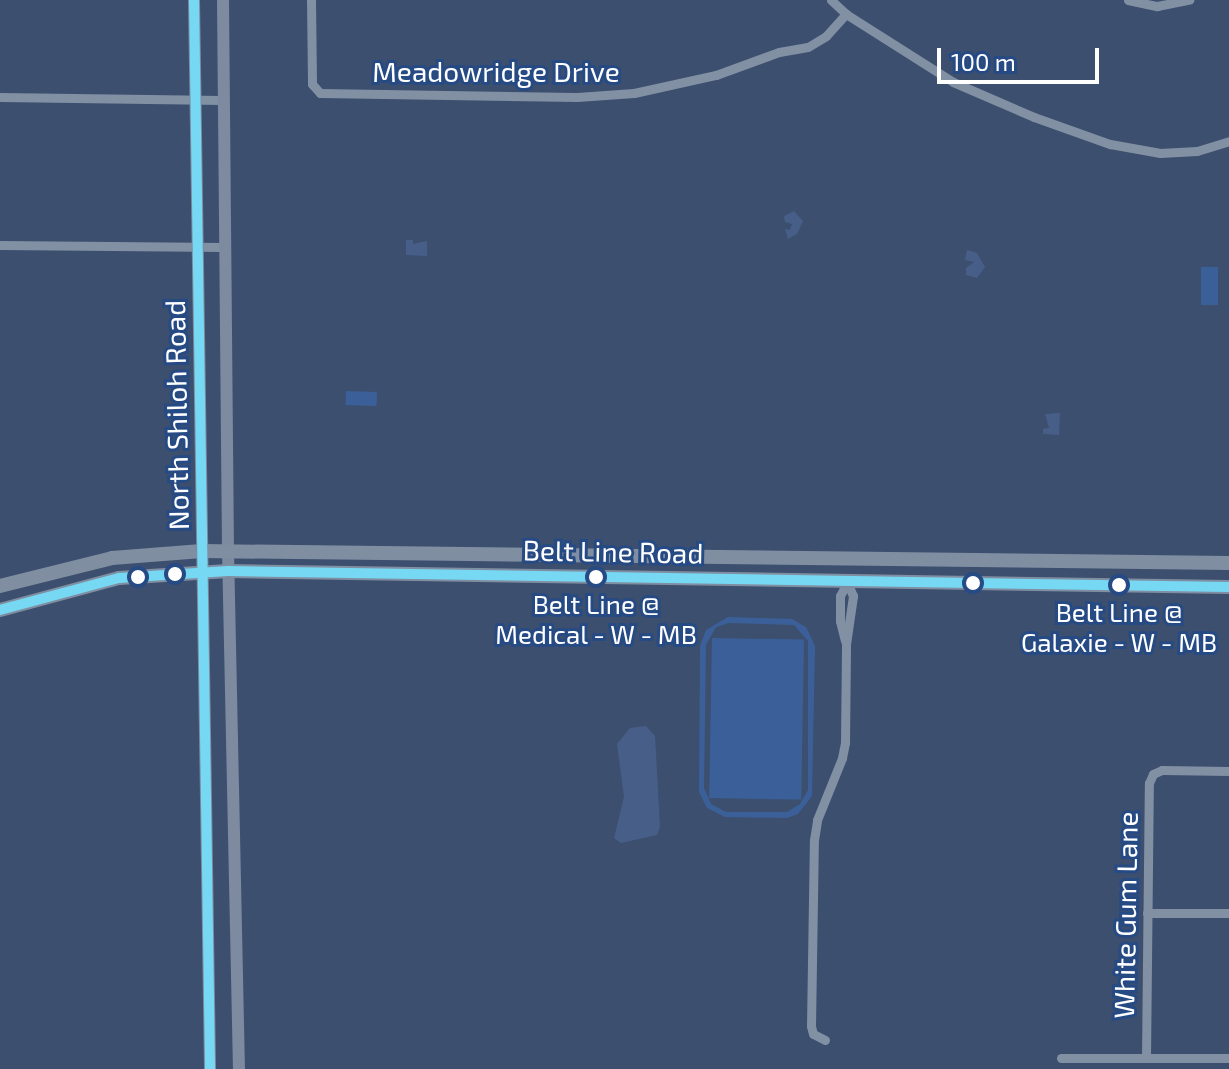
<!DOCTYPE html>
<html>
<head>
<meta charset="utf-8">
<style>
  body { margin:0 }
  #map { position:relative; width:1229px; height:1069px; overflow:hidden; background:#3c4f6e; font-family:"Exo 2",sans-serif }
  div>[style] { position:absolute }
  .green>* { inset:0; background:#3b6099; transform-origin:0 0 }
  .water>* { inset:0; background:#475f88 }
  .street>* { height:9px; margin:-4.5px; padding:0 4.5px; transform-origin:4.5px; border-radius:4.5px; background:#8290a4 }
  .secondary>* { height:12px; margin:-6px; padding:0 6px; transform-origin:6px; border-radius:6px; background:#7d8aa0 }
  .primary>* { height:14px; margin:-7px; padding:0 7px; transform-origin:7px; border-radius:7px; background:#808ea2 }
  .bus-1>* { height:10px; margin:-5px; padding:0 5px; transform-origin:5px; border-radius:5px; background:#76d8f3 }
  .bus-2>* { height:10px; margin:-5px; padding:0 5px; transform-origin:5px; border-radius:5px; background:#76d8f3 }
  .dots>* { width:22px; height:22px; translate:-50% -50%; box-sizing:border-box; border:4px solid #264a84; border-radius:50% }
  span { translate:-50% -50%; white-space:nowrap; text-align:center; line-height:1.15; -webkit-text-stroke:6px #264a84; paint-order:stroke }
  .bus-label { font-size:26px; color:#fff }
  .street-label { font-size:28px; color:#fff }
  .scale { position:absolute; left:937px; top:48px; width:162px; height:36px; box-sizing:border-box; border:4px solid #fff; border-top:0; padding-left:10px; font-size:24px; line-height:28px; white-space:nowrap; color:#fff; -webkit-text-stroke:6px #264a84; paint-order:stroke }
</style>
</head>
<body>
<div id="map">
  <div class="green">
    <i style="left:1201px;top:267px;width:17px;height:38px"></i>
    <i style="left:346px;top:391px;width:31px;height:14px;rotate:2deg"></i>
    <i style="clip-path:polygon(evenodd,728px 617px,792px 619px,806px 627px,815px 646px,812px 796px,798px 814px,787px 818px,725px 817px,707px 808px,699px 792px,700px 646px,706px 630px,728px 617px,729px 623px,794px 625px,808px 641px,808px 790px,800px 804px,787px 812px,726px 812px,711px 804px,704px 788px,706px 645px,716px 627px,729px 623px)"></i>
    <i style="left:712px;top:638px;width:92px;height:160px;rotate:1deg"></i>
  </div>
  <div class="water">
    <i style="clip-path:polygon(794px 211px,803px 221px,797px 234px,788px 239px,785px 229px,790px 230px,792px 224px,785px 222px,784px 216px)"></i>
    <i style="clip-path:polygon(406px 240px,413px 240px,413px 244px,427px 241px,427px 256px,406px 255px)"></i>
    <i style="clip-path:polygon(967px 250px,977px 253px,985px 267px,977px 278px,966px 275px,966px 268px,974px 262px,965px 260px)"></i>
    <i style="clip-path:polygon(1060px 413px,1059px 435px,1043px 434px,1043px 429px,1049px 428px,1045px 414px)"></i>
    <i style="clip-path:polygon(646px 726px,655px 736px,660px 827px,657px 835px,621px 843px,614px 838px,624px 797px,617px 744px,630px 728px)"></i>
  </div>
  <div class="street">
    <i style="left:311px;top:0;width:84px;rotate:89.3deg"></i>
    <i style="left:312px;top:84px;width:12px;rotate:48deg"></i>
    <i style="left:320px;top:93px;width:257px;rotate:0.9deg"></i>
    <i style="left:577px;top:97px;width:57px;rotate:-4deg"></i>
    <i style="left:634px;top:93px;width:84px;rotate:-12.4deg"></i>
    <i style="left:716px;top:75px;width:67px;rotate:-20.1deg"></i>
    <i style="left:779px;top:52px;width:29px;rotate:-10deg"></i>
    <i style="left:808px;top:47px;width:21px;rotate:-31deg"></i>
    <i style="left:826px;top:36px;width:30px;rotate:-48deg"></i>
    <i style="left:831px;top:0;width:21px;rotate:43deg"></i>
    <i style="left:846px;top:14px;width:127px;rotate:32.4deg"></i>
    <i style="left:953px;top:82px;width:88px;rotate:23.4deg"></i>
    <i style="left:1034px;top:117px;width:81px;rotate:19.6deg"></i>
    <i style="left:1110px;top:144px;width:51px;rotate:10.2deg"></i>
    <i style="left:1160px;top:153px;width:37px;rotate:-3deg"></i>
    <i style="left:1197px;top:151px;width:34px;rotate:-17deg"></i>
    <i style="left:1128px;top:0;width:30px;rotate:12deg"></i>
    <i style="left:1157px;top:6px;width:33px;rotate:-11deg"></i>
    <i style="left:0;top:97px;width:222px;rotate:0.8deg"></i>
    <i style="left:0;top:245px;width:224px;rotate:0.5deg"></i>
    <i style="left:845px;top:641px;width:21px;rotate:-104deg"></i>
    <i style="left:840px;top:621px;width:25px;rotate:-90deg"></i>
    <i style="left:840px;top:596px;width:16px;rotate:-63deg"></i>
    <i style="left:1147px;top:913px;width:82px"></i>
    <i style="left:825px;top:1040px;width:13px;rotate:-153deg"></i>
    <i style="left:813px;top:1034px;width:8px;rotate:-104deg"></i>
    <i style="left:811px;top:1026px;width:186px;rotate:-89.1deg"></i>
    <i style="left:814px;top:840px;width:20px;rotate:-81deg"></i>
    <i style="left:817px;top:820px;width:67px;rotate:-68deg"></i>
    <i style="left:842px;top:758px;width:15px;rotate:-79deg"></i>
    <i style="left:845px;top:743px;width:99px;rotate:-89.4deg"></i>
    <i style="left:846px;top:644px;width:49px;rotate:-81.7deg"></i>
    <i style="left:853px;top:596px;width:15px;rotate:-113deg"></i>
    <i style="left:1061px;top:1058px;width:168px"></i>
    <i style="left:1146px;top:1058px;width:275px;rotate:-89.4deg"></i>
    <i style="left:1149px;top:783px;width:10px;rotate:-66deg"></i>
    <i style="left:1153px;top:774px;width:10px;rotate:-24deg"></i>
    <i style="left:1162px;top:770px;width:67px;rotate:0.9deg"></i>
  </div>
  <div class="secondary">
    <i style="left:194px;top:0;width:1069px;rotate:89.14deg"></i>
    <i style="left:223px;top:0;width:550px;rotate:89.48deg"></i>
    <i style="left:228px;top:550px;width:519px;rotate:88.79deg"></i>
  </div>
  <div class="primary">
    <i style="left:0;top:586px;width:115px;rotate:-14deg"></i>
    <i style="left:112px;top:558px;width:90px;rotate:-4.4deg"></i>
    <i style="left:202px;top:551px;width:1027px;rotate:0.67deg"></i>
    <i style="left:0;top:610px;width:123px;rotate:-15.1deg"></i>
    <i style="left:119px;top:578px;width:109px;rotate:-3.7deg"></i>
    <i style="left:228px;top:571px;width:1001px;rotate:0.92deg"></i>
  </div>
  <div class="bus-1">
    <i style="left:0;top:610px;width:123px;rotate:-15.1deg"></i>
    <i style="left:119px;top:578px;width:109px;rotate:-3.7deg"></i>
    <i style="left:228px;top:571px;width:1001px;rotate:0.92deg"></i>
  </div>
  <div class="bus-2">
    <i style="left:194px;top:0;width:1069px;rotate:89.14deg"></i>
  </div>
  <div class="dots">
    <i style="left:175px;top:574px;background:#fff"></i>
    <i style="left:138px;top:577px;background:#fff"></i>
    <i style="left:596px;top:577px;background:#fff"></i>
    <i style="left:973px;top:583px;background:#fff"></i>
    <i style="left:1119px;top:585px;background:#fff"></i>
  </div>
  <div class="bus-label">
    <span style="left:596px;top:619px">Belt Line @<br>Medical - W - MB</span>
    <span style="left:1119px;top:627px">Belt Line @<br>Galaxie - W - MB</span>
  </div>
  <div class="street-label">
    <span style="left:496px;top:71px">Meadowridge Drive</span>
    <span style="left:176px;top:415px;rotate:-91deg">North Shiloh Road</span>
    <span style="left:613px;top:551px;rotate:1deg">Belt Line Road</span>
    <span style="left:1125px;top:915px;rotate:-89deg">White Gum Lane</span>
  </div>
  <div class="scale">100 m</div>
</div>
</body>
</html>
